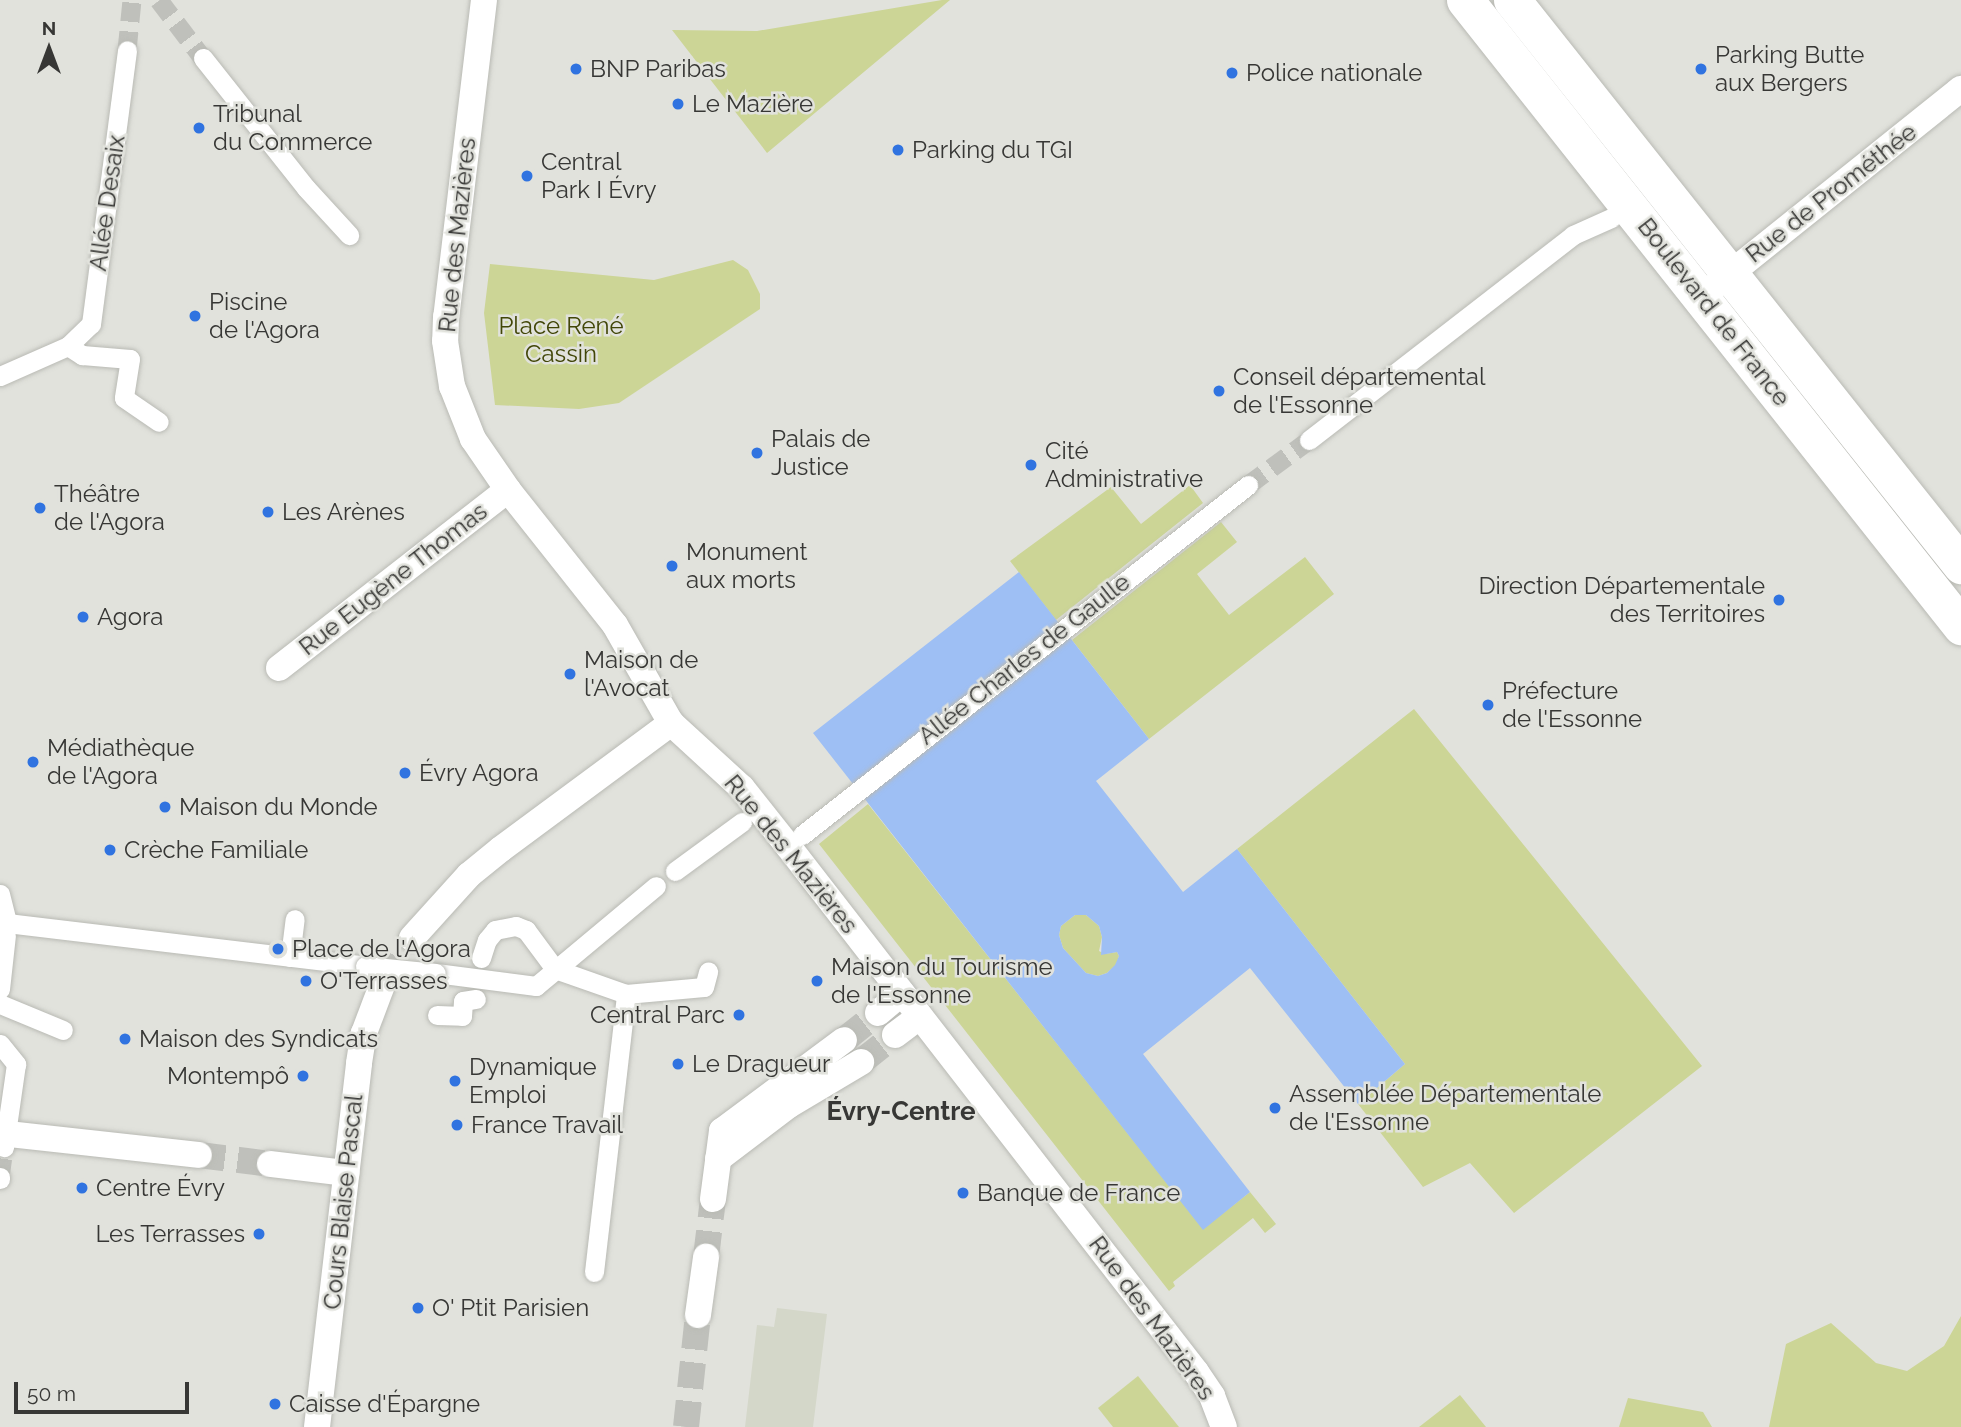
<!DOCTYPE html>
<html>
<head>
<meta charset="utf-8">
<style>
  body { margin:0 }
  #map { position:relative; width:1961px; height:1427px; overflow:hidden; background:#e1e2dc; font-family:Raleway,sans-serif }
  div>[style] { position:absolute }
  .built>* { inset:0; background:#d4d7c9 }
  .green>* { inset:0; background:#ccd596 }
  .water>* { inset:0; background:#9ebff4 }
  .pedestrian-tunnel>* { height:19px; margin-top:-9.5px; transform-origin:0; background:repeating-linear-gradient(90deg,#bfc0bb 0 19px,transparent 0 29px) }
  .minor-tunnel>* { height:26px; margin-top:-13px; transform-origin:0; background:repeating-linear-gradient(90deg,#bfc0bb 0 26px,transparent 0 39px) }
  .roads { filter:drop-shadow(0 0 2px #b9bab4) drop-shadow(0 0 2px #b9bab4) }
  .pedestrian>* { height:19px; margin:-9.5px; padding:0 9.5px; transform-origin:9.5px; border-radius:9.5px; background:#fff }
  .minor>* { height:26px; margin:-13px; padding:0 13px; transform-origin:13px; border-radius:13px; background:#fff }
  .secondary>* { height:37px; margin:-18.5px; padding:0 18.5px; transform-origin:18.5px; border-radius:18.5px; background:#fff }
  .bridges { filter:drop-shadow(0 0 2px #b9bab4) drop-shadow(0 0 2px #b9bab4) }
  .pedestrian-bridge>* { height:19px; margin:-9.5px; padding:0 9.5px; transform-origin:9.5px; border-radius:9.5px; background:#fff }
  .dots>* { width:19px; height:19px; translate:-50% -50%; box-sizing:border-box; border:4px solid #e1e2dc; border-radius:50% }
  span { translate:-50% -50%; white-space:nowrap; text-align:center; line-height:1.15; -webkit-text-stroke:5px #e1e2dc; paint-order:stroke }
  .poi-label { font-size:24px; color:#373735 }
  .left { translate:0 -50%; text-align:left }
  .right { translate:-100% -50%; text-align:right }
  .street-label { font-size:24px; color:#373735 }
  .park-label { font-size:24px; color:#414607 }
  .neighbourhood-label { font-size:26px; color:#373735; font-weight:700 }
  .north { position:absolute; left:14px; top:14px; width:70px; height:70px; -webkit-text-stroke:5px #e1e2dc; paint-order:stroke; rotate:0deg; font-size:19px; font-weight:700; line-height:28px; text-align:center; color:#373735 }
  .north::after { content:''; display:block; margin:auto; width:24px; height:32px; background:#373735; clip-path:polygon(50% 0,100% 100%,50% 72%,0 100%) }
  .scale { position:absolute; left:14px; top:1382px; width:175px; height:32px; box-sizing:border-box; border:4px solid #373735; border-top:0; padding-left:9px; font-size:21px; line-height:24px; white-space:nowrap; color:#373735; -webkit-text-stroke:5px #e1e2dc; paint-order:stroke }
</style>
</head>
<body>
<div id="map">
  <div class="built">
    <i style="clip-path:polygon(777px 1308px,827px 1314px,813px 1427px,745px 1427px,757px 1325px,774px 1327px)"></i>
  </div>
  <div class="green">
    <i style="clip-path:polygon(942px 0,950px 0,767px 153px,672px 30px,757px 31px)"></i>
    <i style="clip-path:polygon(733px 260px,748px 270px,760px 294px,760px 309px,619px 403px,579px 409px,495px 405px,484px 313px,490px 264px,654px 280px)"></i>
    <i style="clip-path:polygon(1190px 485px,1203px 503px,1056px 620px,1010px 561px,1111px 487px,1141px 524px)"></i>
    <i style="clip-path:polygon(1221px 522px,1237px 542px,1197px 574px,1229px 615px,1305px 557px,1334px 594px,1149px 739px,1072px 640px)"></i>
    <i style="clip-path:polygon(1414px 709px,1702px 1066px,1514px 1213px,1470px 1163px,1423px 1187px,1358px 1104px,1405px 1064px,1237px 849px)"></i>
    <i style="clip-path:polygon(868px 804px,1203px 1229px,1250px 1192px,1276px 1224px,1265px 1233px,1253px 1218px,1173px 1282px,1175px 1286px,1169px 1291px,819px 844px)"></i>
    <i style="clip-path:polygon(1075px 915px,1086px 915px,1099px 926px,1102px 937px,1099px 951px,1105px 954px,1117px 952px,1119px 956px,1116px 965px,1107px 973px,1098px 976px,1086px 973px,1063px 948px,1059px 935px,1061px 926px)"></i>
    <i style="clip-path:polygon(1961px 1316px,1961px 1427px,1769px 1427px,1786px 1344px,1831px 1323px,1876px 1363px,1907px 1371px,1944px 1346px)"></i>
    <i style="clip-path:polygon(1138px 1376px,1179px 1427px,1113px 1427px,1098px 1408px)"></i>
    <i style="clip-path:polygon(1460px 1395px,1486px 1427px,1419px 1427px)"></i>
    <i style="clip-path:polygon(1628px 1398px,1703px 1412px,1712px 1427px,1619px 1427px)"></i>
  </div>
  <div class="water">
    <i style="clip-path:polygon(evenodd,1019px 572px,1149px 739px,1096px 781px,1183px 892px,1237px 849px,1405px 1064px,1358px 1104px,1250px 968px,1143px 1054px,1250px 1192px,1203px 1230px,813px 733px,1019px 572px,1075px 915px,1086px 915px,1099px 926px,1102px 937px,1101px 955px,1117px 952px,1119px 956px,1115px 965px,1107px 973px,1098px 976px,1086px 973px,1063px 948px,1059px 935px,1061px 926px,1075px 915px)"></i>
  </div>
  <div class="pedestrian-tunnel">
    <i style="left:159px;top:0;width:73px;rotate:52.8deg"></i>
    <i style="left:127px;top:50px;width:50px;rotate:-84.3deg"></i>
    <i style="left:1248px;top:485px;width:76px;rotate:-36.4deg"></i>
    <i style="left:0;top:1177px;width:30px;rotate:-82deg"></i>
  </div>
  <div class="minor-tunnel">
    <i style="left:384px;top:980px;width:50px;rotate:-56.3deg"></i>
    <i style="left:844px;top:1040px;width:43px;rotate:-38.5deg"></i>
    <i style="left:861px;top:1062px;width:43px;rotate:-38.5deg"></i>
    <i style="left:199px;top:1155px;width:72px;rotate:7.2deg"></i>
    <i style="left:706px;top:1257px;width:58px;rotate:-83.1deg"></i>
    <i style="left:686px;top:1427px;width:113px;rotate:-83.9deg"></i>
  </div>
  <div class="roads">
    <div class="pedestrian">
      <i style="left:203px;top:58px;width:166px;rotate:51.6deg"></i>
      <i style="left:306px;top:188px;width:64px;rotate:47.5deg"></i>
      <i style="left:68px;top:346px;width:17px;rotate:33deg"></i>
      <i style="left:82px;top:355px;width:48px;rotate:4.8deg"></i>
      <i style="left:130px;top:359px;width:39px;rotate:99deg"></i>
      <i style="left:124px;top:398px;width:42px;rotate:34.4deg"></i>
      <i style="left:0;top:376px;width:74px;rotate:-23.8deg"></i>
      <i style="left:68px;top:346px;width:32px;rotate:-44deg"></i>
      <i style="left:91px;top:324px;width:276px;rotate:-82.5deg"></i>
      <i style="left:1309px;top:440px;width:334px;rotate:-37.8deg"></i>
      <i style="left:1573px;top:235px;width:42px;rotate:-24.1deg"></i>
      <i style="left:802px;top:835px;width:567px;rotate:-38.12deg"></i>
      <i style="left:675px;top:871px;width:83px;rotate:-36.2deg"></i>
      <i style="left:0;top:894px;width:30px;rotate:76deg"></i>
      <i style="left:6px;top:928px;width:5px;rotate:-79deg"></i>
      <i style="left:7px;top:923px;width:361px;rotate:6.8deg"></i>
      <i style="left:290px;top:957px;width:38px;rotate:-83deg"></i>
      <i style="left:481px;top:958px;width:19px;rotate:-72deg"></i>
      <i style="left:487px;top:940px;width:13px;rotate:-51deg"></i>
      <i style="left:495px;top:930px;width:21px;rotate:-11deg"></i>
      <i style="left:516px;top:926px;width:11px;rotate:22deg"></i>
      <i style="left:526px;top:930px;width:49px;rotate:53.4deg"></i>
      <i style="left:555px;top:969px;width:75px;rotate:19.4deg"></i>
      <i style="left:626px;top:994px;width:78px;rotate:-5.1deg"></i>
      <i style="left:704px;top:987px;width:16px;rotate:-75deg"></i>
      <i style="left:436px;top:973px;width:101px;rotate:7.4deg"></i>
      <i style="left:536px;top:986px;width:156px;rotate:-39.8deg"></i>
      <i style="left:0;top:989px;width:54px;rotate:-83.7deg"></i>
      <i style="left:0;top:1004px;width:68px;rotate:22.4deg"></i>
      <i style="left:437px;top:1015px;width:25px;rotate:2deg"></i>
      <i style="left:462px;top:1016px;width:15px;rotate:-86deg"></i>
      <i style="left:463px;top:1001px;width:13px;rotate:-9deg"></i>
      <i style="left:0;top:1044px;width:26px;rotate:51deg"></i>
      <i style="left:16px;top:1064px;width:84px;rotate:98.2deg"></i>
      <i style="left:0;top:1179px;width:2px;rotate:-90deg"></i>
      <i style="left:594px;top:1272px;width:280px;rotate:-83.4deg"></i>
    </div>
    <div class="minor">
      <i style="left:484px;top:0;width:319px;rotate:96.8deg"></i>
      <i style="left:446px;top:317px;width:24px;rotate:92deg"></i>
      <i style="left:445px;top:341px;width:46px;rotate:81.2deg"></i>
      <i style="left:452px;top:386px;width:57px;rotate:68.4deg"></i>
      <i style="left:473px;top:439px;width:62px;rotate:55.5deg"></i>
      <i style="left:508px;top:490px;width:172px;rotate:51.6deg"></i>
      <i style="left:615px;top:625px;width:113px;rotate:60.3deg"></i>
      <i style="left:671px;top:723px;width:96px;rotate:42.5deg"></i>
      <i style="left:742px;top:788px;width:74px;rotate:51.6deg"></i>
      <i style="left:788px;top:846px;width:666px;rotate:52.2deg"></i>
      <i style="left:1196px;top:1372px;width:29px;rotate:56deg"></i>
      <i style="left:1212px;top:1396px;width:33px;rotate:69deg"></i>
      <i style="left:1716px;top:285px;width:314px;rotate:-38.7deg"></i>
      <i style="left:279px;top:668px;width:290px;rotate:-37.9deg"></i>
      <i style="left:412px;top:938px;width:85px;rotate:-47.9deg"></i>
      <i style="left:469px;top:875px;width:41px;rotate:-39.1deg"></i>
      <i style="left:501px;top:849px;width:212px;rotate:-36.5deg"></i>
      <i style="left:878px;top:1013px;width:31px;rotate:-40deg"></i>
      <i style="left:895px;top:1035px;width:31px;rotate:-37deg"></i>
      <i style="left:0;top:1133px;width:200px;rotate:6.3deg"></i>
      <i style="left:718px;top:1159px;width:89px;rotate:-37.3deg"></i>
      <i style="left:789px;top:1105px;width:84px;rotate:-30.8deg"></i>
      <i style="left:270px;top:1164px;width:77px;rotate:6.8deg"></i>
      <i style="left:713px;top:1199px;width:69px;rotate:-82.5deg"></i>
      <i style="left:722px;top:1131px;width:152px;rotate:-36.7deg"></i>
      <i style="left:698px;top:1315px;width:59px;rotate:-82.1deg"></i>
      <i style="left:317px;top:1427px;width:366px;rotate:-83.4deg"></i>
      <i style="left:359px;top:1063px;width:30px;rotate:-81deg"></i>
      <i style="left:364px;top:1033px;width:57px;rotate:-69.3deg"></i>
    </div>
    <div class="secondary">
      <i style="left:1465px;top:0;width:799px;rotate:51.61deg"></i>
      <i style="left:1512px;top:0;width:722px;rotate:51.53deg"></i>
    </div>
  </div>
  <div class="bridges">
    <div class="pedestrian-bridge">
      <i style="left:365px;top:966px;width:71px;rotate:5.6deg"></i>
    </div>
  </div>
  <div class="dots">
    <i style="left:576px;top:69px;background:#3073e0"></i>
    <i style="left:1701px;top:69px;background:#3073e0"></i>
    <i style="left:1232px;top:73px;background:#3073e0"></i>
    <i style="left:678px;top:104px;background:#3073e0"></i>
    <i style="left:199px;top:128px;background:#3073e0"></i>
    <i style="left:898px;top:150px;background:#3073e0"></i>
    <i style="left:527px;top:176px;background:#3073e0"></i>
    <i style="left:195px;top:316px;background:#3073e0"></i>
    <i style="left:1219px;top:391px;background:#3073e0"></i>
    <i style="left:757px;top:453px;background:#3073e0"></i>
    <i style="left:1031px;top:465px;background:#3073e0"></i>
    <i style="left:40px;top:508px;background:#3073e0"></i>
    <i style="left:268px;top:512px;background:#3073e0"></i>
    <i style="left:672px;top:566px;background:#3073e0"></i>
    <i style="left:1779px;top:600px;background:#3073e0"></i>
    <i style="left:83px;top:617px;background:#3073e0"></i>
    <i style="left:570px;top:674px;background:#3073e0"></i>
    <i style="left:1488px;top:705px;background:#3073e0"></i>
    <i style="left:33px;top:762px;background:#3073e0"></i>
    <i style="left:405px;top:773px;background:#3073e0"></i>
    <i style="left:165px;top:807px;background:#3073e0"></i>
    <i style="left:110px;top:850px;background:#3073e0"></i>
    <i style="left:278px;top:949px;background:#3073e0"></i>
    <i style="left:306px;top:981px;background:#3073e0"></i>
    <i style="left:817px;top:981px;background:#3073e0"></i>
    <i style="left:739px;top:1015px;background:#3073e0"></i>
    <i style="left:125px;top:1039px;background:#3073e0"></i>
    <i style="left:678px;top:1064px;background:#3073e0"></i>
    <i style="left:303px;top:1076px;background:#3073e0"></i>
    <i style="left:455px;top:1081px;background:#3073e0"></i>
    <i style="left:1275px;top:1108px;background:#3073e0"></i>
    <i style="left:457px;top:1125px;background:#3073e0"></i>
    <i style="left:82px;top:1188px;background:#3073e0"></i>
    <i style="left:963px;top:1193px;background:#3073e0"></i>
    <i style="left:259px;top:1234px;background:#3073e0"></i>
    <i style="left:418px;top:1308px;background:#3073e0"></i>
    <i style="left:275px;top:1404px;background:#3073e0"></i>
  </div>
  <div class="poi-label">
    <span class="left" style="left:1715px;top:69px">Parking Butte<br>aux Bergers</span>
    <span class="left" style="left:590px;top:69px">BNP Paribas</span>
    <span class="left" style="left:1246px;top:73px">Police nationale</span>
    <span class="left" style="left:692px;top:104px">Le Mazière</span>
    <span class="left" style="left:213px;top:128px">Tribunal<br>du Commerce</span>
    <span class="left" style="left:912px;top:150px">Parking du TGI</span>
    <span class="left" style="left:541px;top:176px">Central<br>Park I Évry</span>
    <span class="left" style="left:209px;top:316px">Piscine<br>de l'Agora</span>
    <span class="left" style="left:1233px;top:391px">Conseil départemental<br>de l'Essonne</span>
    <span class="left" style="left:771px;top:453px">Palais de<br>Justice</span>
    <span class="left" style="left:1045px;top:465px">Cité<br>Administrative</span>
    <span class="left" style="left:54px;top:508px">Théâtre<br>de l'Agora</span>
    <span class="left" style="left:282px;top:512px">Les Arènes</span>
    <span class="left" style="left:686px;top:566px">Monument<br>aux morts</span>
    <span class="right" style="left:1765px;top:600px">Direction Départementale<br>des Territoires</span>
    <span class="left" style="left:97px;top:617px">Agora</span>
    <span class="left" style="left:584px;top:674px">Maison de<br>l'Avocat</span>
    <span class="left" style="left:1502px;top:705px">Préfecture<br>de l'Essonne</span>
    <span class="left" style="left:47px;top:762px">Médiathèque<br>de l'Agora</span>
    <span class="left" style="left:419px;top:773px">Évry Agora</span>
    <span class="left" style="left:179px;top:807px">Maison du Monde</span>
    <span class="left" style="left:124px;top:850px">Crèche Familiale</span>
    <span class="left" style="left:292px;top:949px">Place de l'Agora</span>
    <span class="left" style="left:831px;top:981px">Maison du Tourisme<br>de l'Essonne</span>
    <span class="left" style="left:320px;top:981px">O'Terrasses</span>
    <span class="right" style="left:725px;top:1015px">Central Parc</span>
    <span class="left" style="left:139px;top:1039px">Maison des Syndicats</span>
    <span class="left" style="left:692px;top:1064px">Le Dragueur</span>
    <span class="left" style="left:469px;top:1081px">Dynamique<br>Emploi</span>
    <span class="right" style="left:289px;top:1076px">Montempô</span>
    <span class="left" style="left:1289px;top:1108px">Assemblée Départementale<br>de l'Essonne</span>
    <span class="left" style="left:471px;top:1125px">France Travail</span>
    <span class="left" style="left:96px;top:1188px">Centre Évry</span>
    <span class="left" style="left:977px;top:1193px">Banque de France</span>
    <span class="right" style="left:245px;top:1234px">Les Terrasses</span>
    <span class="left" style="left:432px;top:1308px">O' Ptit Parisien</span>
    <span class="left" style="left:289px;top:1404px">Caisse d'Épargne</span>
  </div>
  <div class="street-label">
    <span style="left:1831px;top:193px;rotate:-38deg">Rue de Prométhée</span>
    <span style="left:107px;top:203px;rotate:-82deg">Allée Desaix</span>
    <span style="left:457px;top:235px;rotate:-84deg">Rue des Mazières</span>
    <span style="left:1714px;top:312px;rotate:52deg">Boulevard de France</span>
    <span style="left:393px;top:579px;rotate:-38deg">Rue Eugène Thomas</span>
    <span style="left:1024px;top:659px;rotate:-38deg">Allée Charles de Gaulle</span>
    <span style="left:791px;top:854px;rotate:51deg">Rue des Mazières</span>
    <span style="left:343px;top:1202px;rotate:-84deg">Cours Blaise Pascal</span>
    <span style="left:1152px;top:1318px;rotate:54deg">Rue des Mazières</span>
  </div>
  <div class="park-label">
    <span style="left:561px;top:340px">Place René<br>Cassin</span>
  </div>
  <div class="neighbourhood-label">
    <span style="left:901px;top:1112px">Évry-Centre</span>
  </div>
  <div class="north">N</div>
  <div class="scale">50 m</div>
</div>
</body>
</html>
